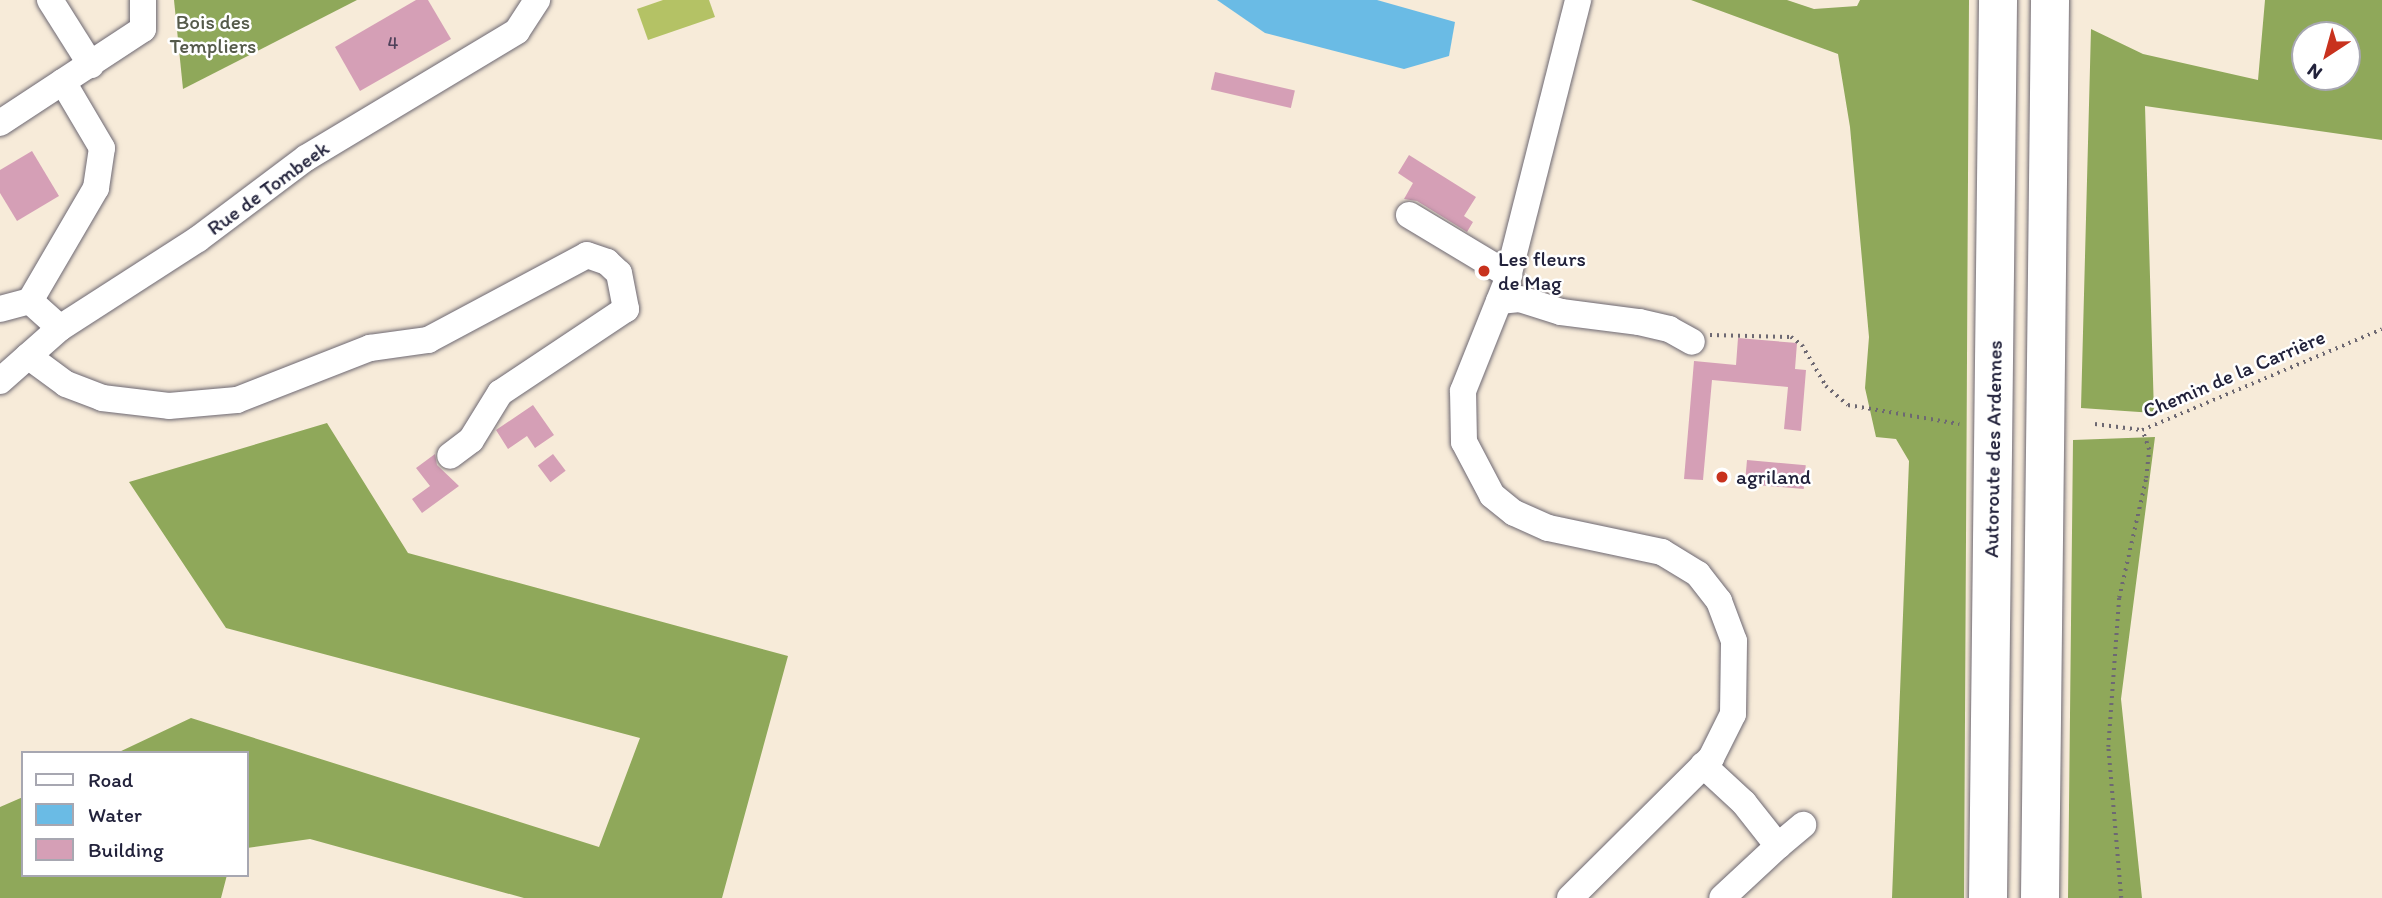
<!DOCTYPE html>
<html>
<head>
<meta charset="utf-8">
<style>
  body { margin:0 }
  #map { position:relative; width:2382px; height:898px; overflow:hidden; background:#f7ebd9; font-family:Itim,sans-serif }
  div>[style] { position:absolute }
  .green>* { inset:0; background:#b4c265 }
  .forest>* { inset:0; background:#8fa85a }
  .water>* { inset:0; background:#6abbe5 }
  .building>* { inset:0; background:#d59fb6; transform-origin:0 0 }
  .path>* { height:3.5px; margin-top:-1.75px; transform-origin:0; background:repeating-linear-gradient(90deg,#6d6872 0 2px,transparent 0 7px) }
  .roads { filter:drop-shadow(0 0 2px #6d6872) drop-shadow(0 0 2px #6d6872) }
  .minor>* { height:26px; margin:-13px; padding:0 13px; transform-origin:13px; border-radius:13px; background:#fff }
  .highway>* { height:38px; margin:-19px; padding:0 19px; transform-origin:19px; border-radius:19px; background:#fff }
  .dots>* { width:19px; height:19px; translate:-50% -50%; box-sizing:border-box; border:4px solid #fff; border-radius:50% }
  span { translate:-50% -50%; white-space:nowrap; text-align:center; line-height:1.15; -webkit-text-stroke:5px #fff; paint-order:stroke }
  .number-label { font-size:18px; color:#4f415a }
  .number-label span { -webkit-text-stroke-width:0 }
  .park-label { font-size:21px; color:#555a4a }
  .street-label { font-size:21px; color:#22223b }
  .poi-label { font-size:21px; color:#22223b }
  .left { translate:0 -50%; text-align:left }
  .legend { position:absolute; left:21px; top:751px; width:228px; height:126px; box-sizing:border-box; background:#fff; border:2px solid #a7a7b1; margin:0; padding:9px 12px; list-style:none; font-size:21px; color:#22223b }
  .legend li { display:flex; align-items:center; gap:14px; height:35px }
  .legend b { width:35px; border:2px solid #a7a7b1 }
  .north { position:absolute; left:2291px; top:21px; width:70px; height:70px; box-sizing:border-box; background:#fff; border:2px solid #a7a7b1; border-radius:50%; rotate:216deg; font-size:19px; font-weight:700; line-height:28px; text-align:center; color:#22223b }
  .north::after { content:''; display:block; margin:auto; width:24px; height:32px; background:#c8321e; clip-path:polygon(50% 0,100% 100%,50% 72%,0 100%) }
</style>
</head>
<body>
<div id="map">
  <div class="green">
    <i style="clip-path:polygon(663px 0,709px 0,715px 17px,648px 40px,637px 9px)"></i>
  </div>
  <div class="forest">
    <i style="clip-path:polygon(174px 0,357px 0,183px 89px)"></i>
    <i style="clip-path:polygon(1691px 0,1787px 0,1814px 9px,1857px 6px,1860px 0,1969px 0,1964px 898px,1892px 898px,1909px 461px,1896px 439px,1876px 437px,1865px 388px,1869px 337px,1850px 127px,1838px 54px)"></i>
    <i style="clip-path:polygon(evenodd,2265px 0,2382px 0,2382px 140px,2145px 106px,2154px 413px,2081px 408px,2091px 29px,2143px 54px,2258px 80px,2265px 0,2305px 35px,2347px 35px,2347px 77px,2305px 77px,2305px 35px)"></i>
    <i style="clip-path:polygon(327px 423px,408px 553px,788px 656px,722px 898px,524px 898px,310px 839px,247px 848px,247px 753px,117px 753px,191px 718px,599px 847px,640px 738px,226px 628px,129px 482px)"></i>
    <i style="clip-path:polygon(2155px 437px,2121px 699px,2142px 898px,2068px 898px,2073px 440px)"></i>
    <i style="clip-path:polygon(23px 797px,23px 875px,227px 875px,221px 898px,0 898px,0 807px)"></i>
  </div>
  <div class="water">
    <i style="clip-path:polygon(1217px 0,1377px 0,1455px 22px,1449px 56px,1404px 69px,1265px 33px)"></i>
  </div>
  <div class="building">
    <i style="clip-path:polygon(416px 0,428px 0,451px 39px,360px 91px,335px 47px)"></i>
    <i style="left:1215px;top:72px;width:82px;height:18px;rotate:13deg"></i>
    <i style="clip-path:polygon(32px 151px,59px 196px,17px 221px,0 193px,0 170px)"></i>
    <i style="clip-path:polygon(1409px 155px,1476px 197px,1464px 216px,1473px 222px,1467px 232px,1417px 201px,1404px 199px,1413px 183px,1398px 173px)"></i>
    <i style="clip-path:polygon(1738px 338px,1797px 343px,1795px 369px,1806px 370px,1801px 431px,1784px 429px,1788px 387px,1712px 380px,1703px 480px,1684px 479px,1694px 361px,1736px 365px)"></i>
    <i style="clip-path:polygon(533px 405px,554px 435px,535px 448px,527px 436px,508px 449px,496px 430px)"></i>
    <i style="clip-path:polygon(435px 454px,437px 465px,459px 486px,422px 513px,412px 499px,430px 486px,416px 468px)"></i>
    <i style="left:553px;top:454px;width:21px;height:19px;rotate:53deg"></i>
    <i style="left:1747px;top:460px;width:59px;height:24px;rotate:5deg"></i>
  </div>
  <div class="path">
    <i style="left:1710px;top:335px;width:81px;rotate:1.4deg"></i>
    <i style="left:1791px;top:337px;width:14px;rotate:36deg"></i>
    <i style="left:1802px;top:345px;width:48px;rotate:59.7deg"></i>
    <i style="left:1826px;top:386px;width:29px;rotate:41deg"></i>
    <i style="left:1848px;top:405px;width:113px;rotate:9.7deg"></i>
    <i style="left:2095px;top:424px;width:47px;rotate:7.3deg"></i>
    <i style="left:2142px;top:430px;width:260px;rotate:-22.8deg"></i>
    <i style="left:2121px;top:898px;width:152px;rotate:-94.9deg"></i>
    <i style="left:2108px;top:747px;width:149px;rotate:-85.8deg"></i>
    <i style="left:2119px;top:598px;width:123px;rotate:-77.3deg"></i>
    <i style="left:2146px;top:478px;width:28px;rotate:-84deg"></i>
    <i style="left:2149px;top:450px;width:21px;rotate:-109deg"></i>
  </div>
  <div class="roads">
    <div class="minor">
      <i style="left:50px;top:0;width:77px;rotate:57.8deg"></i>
      <i style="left:0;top:123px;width:171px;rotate:-33.3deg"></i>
      <i style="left:143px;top:29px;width:29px;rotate:-90deg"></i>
      <i style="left:1409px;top:215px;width:117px;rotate:31deg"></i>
      <i style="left:1499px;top:301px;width:21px;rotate:-5deg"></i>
      <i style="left:1520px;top:299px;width:43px;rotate:17.6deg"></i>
      <i style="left:1561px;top:312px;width:79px;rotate:7.3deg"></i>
      <i style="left:1639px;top:322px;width:31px;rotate:13deg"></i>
      <i style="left:1669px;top:329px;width:26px;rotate:29deg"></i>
      <i style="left:0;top:309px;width:31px;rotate:-15deg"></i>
      <i style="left:60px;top:328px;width:40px;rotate:-138deg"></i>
      <i style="left:30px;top:301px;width:131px;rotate:-59.7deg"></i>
      <i style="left:96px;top:188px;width:40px;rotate:-81.5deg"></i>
      <i style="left:102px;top:148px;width:77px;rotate:-120.6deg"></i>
      <i style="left:28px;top:356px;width:47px;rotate:36.4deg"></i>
      <i style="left:66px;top:384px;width:39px;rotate:21deg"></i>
      <i style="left:102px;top:398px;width:67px;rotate:6.8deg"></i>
      <i style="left:169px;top:406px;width:68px;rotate:-5deg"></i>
      <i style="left:237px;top:400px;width:143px;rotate:-21.4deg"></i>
      <i style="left:370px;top:348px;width:59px;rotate:-7.9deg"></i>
      <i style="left:428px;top:340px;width:180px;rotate:-28.1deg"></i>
      <i style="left:587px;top:255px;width:21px;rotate:19deg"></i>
      <i style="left:607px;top:262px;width:16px;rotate:43deg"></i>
      <i style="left:619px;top:273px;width:37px;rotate:79deg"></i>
      <i style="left:626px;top:309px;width:151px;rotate:146.3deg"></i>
      <i style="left:500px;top:393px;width:55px;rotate:121.7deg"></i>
      <i style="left:471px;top:440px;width:26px;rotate:143deg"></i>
      <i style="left:0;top:381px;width:80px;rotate:-41.5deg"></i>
      <i style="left:60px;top:328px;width:164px;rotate:-32.8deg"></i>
      <i style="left:198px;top:239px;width:135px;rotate:-36.9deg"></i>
      <i style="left:306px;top:158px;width:246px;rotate:-31deg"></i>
      <i style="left:517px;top:31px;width:37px;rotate:-57deg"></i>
      <i style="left:1703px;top:765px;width:56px;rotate:42.8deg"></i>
      <i style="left:1744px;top:803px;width:55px;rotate:51.7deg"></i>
      <i style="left:1778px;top:846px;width:76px;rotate:137.1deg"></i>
      <i style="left:1778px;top:846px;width:33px;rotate:-40deg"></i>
      <i style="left:1570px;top:898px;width:199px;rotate:-44.8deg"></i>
      <i style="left:1711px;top:758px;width:49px;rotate:-63.4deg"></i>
      <i style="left:1733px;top:714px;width:73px;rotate:-89.2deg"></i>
      <i style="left:1734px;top:641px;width:43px;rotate:-110.6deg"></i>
      <i style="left:1719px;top:601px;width:34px;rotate:-128deg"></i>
      <i style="left:1698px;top:574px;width:42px;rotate:-148.6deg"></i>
      <i style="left:1662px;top:552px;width:116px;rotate:-168.1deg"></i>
      <i style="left:1548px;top:528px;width:37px;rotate:-156deg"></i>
      <i style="left:1514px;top:513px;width:28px;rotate:-141deg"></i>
      <i style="left:1492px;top:495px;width:60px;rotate:-117.8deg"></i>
      <i style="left:1464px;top:442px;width:51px;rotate:-91.1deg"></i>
      <i style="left:1463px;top:391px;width:118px;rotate:-68.2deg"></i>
      <i style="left:1507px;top:281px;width:290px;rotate:-75.8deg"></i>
    </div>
    <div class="highway">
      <i style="left:1988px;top:898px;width:898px;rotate:-89.36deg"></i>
      <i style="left:2040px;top:898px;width:898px;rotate:-89.36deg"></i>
    </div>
  </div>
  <div class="dots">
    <i style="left:1484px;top:271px;background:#c8321e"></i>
    <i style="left:1722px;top:477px;background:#c8321e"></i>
  </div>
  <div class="number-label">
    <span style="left:393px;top:43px">4</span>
  </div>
  <div class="park-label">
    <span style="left:213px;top:34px">Bois des<br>Templiers</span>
  </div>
  <div class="street-label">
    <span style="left:268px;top:188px;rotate:-36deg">Rue de Tombeek</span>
    <span style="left:2234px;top:374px;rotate:-23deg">Chemin de la Carrière</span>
    <span style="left:1993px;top:449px;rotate:-89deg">Autoroute des Ardennes</span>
  </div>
  <div class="poi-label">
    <span class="left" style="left:1498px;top:271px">Les fleurs<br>de Mag</span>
    <span class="left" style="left:1736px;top:477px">agriland</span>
  </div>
  <ul class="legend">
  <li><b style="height:9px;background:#fff"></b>Road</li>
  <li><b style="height:19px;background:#6abbe5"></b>Water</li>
  <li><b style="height:19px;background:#d59fb6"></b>Building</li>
  </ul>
  <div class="north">N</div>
</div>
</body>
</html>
